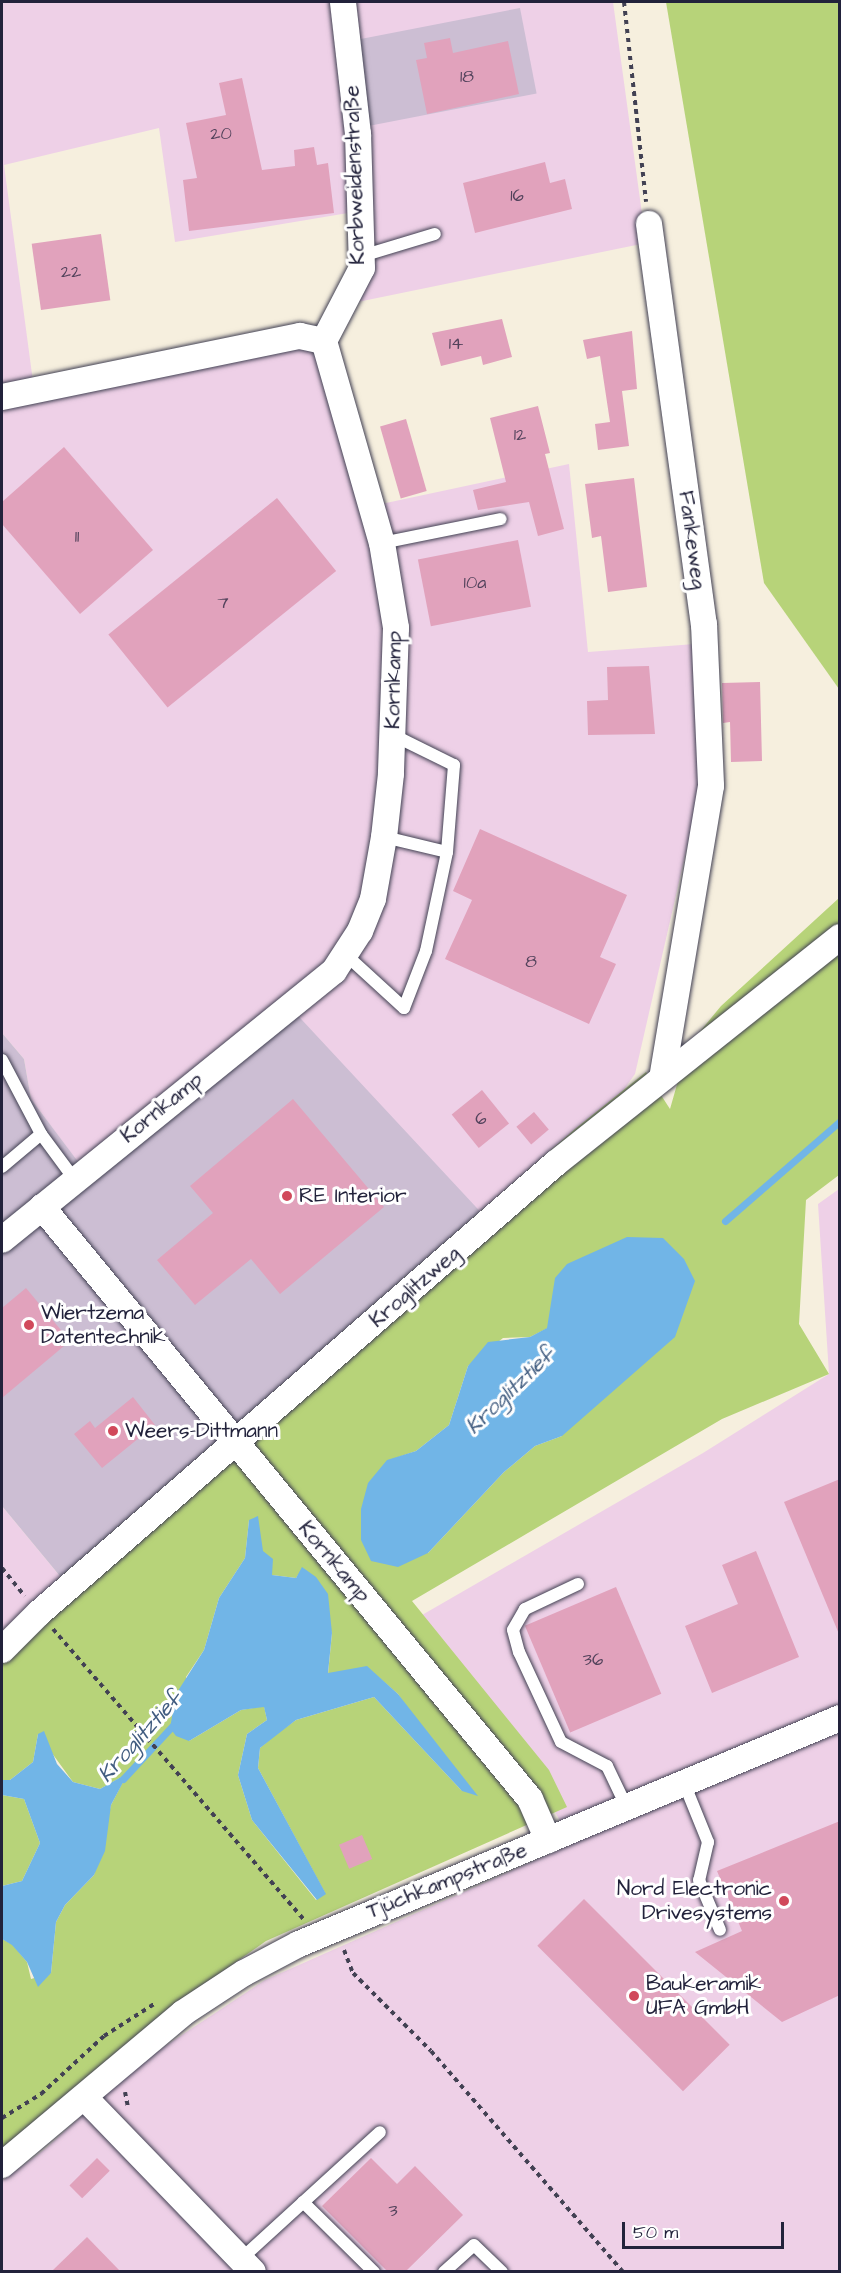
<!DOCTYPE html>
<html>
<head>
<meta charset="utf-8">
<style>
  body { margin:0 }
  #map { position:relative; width:841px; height:2273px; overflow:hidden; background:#f6efde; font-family:"Architects Daughter",sans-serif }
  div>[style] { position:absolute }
  .built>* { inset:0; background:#eed0e7 }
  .industrial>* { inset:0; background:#ccbed3; transform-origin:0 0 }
  .green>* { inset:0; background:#b7d379 }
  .water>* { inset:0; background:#71b5e7 }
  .stream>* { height:7px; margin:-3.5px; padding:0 3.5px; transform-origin:3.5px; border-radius:3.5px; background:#71b5e7 }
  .building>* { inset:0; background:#e1a2bc; transform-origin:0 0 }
  .path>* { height:4px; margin-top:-2px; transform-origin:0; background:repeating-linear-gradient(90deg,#424153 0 4.5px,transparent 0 9px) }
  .roads { filter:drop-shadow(0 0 2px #424153) drop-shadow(0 0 2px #424153) }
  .lane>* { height:12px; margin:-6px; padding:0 6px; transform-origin:6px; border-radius:6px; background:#fff }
  .street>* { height:26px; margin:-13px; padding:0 13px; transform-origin:13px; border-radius:13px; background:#fff }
  .dots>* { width:16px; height:16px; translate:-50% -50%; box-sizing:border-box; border:3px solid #fff; border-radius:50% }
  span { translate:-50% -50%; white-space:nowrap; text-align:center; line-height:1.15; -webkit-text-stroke:6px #fff; paint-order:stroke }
  .number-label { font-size:18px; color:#52425b }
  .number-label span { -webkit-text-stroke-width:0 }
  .street-label { font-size:21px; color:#22223b }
  .poi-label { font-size:21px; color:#22223b }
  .left { translate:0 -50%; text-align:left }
  .right { translate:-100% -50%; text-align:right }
  .water-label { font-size:22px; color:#425d80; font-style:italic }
  .frame { position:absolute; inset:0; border:3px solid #22223b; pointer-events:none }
  .scale { position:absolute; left:622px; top:2222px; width:162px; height:27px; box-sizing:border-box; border:3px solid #22223b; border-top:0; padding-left:8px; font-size:18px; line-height:21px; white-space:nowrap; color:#22223b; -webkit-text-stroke:4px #fff; paint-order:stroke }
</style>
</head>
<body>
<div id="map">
  <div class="built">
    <i style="clip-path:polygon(2px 2px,613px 2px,646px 243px,343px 305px,360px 211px,175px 242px,159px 128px,4px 165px,34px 389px,324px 341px,372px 506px,569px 464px,588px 652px,695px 644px,701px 786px,635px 1074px,608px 1112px,489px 1221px,85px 1172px,31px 1099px,24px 1059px,2px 1033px)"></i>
    <i style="clip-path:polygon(839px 1189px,839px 2271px,2px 2272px,2px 2181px,45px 2149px,141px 2062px,265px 1980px,572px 1844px,551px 1804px,403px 1626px,703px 1453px,829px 1374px,818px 1204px)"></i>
    <i style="clip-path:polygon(2px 1506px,69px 1587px,2px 1650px)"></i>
  </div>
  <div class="industrial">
    <i style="left:520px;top:8px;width:87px;height:174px;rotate:79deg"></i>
    <i style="clip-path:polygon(289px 1006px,489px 1221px,69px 1587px,2px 1506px,2px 1033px,24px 1059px,31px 1099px,85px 1171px)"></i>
  </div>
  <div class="green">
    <i style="clip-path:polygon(666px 2px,839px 2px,839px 689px,764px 583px)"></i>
    <i style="clip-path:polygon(evenodd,839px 898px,839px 1175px,806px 1200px,799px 1324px,829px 1374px,722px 1419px,412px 1601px,549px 1770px,567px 1807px,266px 1941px,169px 2009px,2px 2155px,2px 1939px,12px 1944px,27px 1962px,31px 1979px,51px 1973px,56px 1922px,65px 1905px,94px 1875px,111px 1805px,127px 1774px,100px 1789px,73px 1782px,38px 1734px,33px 1762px,10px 1780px,2px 1780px,2px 1635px,58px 1579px,575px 1129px,646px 1072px,670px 1109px,688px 1046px,721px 1006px,839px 898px,548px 1328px,562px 1436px,535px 1446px,504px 1472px,428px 1553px,361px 1540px,387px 1461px,416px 1451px,449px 1425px,468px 1366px,503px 1338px,530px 1337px,548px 1328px,839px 898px,249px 1520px,272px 1575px,296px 1578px,303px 1568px,332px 1633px,328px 1674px,367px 1667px,398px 1694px,462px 1791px,374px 1697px,296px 1720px,275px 1735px,260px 1748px,258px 1768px,325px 1893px,316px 1900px,252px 1820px,238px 1775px,247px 1734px,267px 1720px,264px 1706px,241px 1710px,189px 1741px,186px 1677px,204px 1650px,219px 1598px,245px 1558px,249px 1520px)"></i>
    <i style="clip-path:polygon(2px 1795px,24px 1799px,40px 1843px,22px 1881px,2px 1886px)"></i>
  </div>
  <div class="water">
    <i style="clip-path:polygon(627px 1237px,663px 1238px,684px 1259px,695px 1281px,675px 1337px,562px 1436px,535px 1446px,504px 1472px,428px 1553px,398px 1567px,371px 1561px,361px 1540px,361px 1509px,368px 1483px,387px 1460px,416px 1451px,449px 1425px,468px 1366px,488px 1342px,530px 1337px,547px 1328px,555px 1278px,567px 1264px)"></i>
    <i style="clip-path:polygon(258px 1516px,263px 1551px,273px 1559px,272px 1575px,296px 1578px,302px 1567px,316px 1577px,328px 1594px,332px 1633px,328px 1673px,367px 1666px,398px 1694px,478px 1796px,462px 1791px,374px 1697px,296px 1720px,260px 1748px,258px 1768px,326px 1894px,317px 1900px,252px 1820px,238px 1775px,247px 1734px,267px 1720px,264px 1707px,241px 1710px,189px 1741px,176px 1736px,170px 1728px,176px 1694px,204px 1650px,219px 1598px,245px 1558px,249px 1520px)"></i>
    <i style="clip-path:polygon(44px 1731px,57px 1764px,73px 1782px,100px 1789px,128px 1773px,111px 1805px,105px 1851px,94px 1875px,65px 1905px,56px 1922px,51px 1973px,38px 1987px,27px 1962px,12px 1945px,2px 1939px,2px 1886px,22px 1881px,40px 1843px,24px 1799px,2px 1795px,2px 1780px,10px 1780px,33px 1762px,38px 1734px)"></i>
  </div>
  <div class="stream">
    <i style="left:725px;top:1221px;width:152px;rotate:-41deg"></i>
    <i style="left:123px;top:1779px;width:76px;rotate:-47.1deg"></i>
  </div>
  <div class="building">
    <i style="clip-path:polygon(450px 38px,453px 53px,508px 41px,519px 94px,427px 114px,416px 60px,427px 58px,424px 43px)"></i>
    <i style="clip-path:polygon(242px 78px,262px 170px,295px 166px,294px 150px,314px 147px,317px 165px,328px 163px,334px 213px,189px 231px,183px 180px,197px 178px,186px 123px,226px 115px,219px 83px)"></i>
    <i style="clip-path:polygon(545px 162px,550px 183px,565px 179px,572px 209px,475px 233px,463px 183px)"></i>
    <i style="left:101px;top:234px;width:67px;height:70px;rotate:82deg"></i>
    <i style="clip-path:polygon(502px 319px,512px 357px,483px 365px,481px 356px,441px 366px,432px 333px)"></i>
    <i style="clip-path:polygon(632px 331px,637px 389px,622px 391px,629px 446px,598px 450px,595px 424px,610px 422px,600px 356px,587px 359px,583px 340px)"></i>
    <i style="clip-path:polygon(538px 406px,550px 453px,545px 454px,564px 529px,538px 536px,529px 502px,478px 510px,473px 490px,506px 482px,490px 418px)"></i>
    <i style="left:406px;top:419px;width:75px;height:27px;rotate:74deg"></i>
    <i style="clip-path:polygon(64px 447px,153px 550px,80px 614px,2px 524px,2px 502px)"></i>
    <i style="clip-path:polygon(634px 478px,647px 587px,608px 592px,601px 536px,592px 538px,585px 484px)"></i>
    <i style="left:277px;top:498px;width:94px;height:217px;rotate:51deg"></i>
    <i style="left:518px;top:540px;width:68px;height:102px;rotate:79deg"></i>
    <i style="clip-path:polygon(649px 666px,655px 734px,588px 735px,587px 701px,608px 700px,607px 667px)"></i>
    <i style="clip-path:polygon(760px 682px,762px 761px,731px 762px,730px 722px,723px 723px,722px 683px)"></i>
    <i style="clip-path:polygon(480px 829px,627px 895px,600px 957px,616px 964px,589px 1024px,445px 959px,472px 900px,453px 891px)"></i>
    <i style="left:482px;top:1090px;width:43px;height:39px;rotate:51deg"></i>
    <i style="clip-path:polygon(293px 1099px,384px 1207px,280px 1294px,251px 1259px,195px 1305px,157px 1260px,213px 1213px,190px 1186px)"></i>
    <i style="left:534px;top:1112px;width:23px;height:23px;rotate:50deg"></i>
    <i style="clip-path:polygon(26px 1288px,70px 1341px,2px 1398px,2px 1308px)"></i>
    <i style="clip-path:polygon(133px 1397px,155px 1425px,102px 1468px,74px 1434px,90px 1421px,95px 1428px)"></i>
    <i style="clip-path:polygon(840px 1479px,840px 1634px,839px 1634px,784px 1502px)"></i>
    <i style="clip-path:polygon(756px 1551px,799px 1657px,712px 1693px,685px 1626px,738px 1604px,722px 1565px)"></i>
    <i style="left:616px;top:1587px;width:116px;height:99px;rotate:67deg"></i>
    <i style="clip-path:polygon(840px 1821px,840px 1995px,782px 2022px,695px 1952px,742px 1931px,717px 1871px)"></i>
    <i style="left:362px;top:1835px;width:26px;height:25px;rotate:67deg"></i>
    <i style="left:584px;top:1899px;width:206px;height:66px;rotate:45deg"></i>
    <i style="left:97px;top:2158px;width:18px;height:39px;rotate:45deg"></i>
    <i style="clip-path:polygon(371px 2158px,397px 2184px,415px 2166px,463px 2215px,406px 2271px,387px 2271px,322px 2206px)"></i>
    <i style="clip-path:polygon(87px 2237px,120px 2271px,52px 2271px)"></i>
  </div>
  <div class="path">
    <i style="left:624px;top:2px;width:201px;rotate:83.7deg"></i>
    <i style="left:2px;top:1568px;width:36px;rotate:51deg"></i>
    <i style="left:53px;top:1629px;width:383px;rotate:49.2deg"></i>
    <i style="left:344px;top:1950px;width:25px;rotate:69deg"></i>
    <i style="left:353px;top:1973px;width:110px;rotate:45deg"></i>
    <i style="left:431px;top:2051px;width:293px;rotate:49deg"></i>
    <i style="left:125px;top:2092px;width:16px;rotate:79deg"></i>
    <i style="left:2px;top:2118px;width:46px;rotate:-31.6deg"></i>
    <i style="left:41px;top:2094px;width:86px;rotate:-42.6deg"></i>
    <i style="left:104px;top:2036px;width:59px;rotate:-32.6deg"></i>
  </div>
  <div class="roads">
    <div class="lane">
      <i style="left:362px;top:256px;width:76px;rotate:-16.8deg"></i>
      <i style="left:382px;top:543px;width:121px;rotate:-11.4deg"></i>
      <i style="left:393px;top:735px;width:68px;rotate:26.2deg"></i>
      <i style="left:454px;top:765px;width:87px;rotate:94.6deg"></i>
      <i style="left:345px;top:954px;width:80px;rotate:42.5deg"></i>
      <i style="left:404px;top:1008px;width:61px;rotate:-68.9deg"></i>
      <i style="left:426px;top:951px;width:101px;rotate:-78deg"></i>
      <i style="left:447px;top:852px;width:65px;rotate:-166.6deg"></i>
      <i style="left:2px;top:1060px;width:84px;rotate:62.2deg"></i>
      <i style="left:41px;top:1134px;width:57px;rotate:53.5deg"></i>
      <i style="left:2px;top:1167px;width:51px;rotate:-40.2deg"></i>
      <i style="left:578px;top:1584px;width:59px;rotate:154.7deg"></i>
      <i style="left:525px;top:1609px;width:24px;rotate:120deg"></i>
      <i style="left:513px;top:1630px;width:23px;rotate:75deg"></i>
      <i style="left:519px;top:1652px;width:99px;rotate:65deg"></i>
      <i style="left:561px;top:1742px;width:52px;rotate:27.6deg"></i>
      <i style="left:607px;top:1766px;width:47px;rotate:64.5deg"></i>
      <i style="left:684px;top:1783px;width:64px;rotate:67.9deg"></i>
      <i style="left:708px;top:1842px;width:39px;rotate:103deg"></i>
      <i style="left:699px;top:1880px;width:54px;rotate:67.2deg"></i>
      <i style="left:303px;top:2202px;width:100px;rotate:44.6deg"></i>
      <i style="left:241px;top:2259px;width:188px;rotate:-42.4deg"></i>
      <i style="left:444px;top:2272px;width:40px;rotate:-42deg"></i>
      <i style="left:474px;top:2245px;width:39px;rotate:44deg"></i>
    </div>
    <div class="street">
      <i style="left:649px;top:224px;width:404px;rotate:82.2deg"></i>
      <i style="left:704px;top:624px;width:162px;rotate:87.5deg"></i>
      <i style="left:711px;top:786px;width:296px;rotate:99.5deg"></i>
      <i style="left:324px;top:341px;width:82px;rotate:-62.5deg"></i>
      <i style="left:362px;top:268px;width:134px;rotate:-91.7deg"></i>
      <i style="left:358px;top:134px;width:133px;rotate:-96.5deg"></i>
      <i style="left:2px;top:397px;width:304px;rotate:-11.6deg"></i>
      <i style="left:300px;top:336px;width:25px;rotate:12deg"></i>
      <i style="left:324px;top:341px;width:210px;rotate:74deg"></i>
      <i style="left:382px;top:543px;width:86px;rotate:80.6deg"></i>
      <i style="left:396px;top:628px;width:146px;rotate:92deg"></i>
      <i style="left:391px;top:774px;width:63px;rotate:96.3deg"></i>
      <i style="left:384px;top:837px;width:63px;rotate:100.1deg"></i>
      <i style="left:373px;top:899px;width:35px;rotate:112deg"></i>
      <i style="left:360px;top:931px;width:48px;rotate:123deg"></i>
      <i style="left:334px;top:971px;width:427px;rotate:141deg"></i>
      <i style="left:42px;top:1207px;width:767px;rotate:50.5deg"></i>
      <i style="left:530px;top:1799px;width:45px;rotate:66.3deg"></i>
      <i style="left:2px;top:1650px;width:52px;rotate:-45deg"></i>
      <i style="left:39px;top:1613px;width:685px;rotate:-41.04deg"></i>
      <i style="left:556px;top:1163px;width:363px;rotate:-38.5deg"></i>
      <i style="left:84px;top:2097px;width:243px;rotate:46deg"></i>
      <i style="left:2px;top:2165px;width:236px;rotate:-40deg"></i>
      <i style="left:183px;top:2013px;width:73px;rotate:-33.3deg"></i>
      <i style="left:244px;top:1973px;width:62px;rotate:-27.8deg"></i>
      <i style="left:299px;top:1944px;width:586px;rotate:-22.67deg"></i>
    </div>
  </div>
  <div class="dots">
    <i style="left:287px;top:1196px;background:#d1495b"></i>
    <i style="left:29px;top:1325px;background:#d1495b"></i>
    <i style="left:113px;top:1431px;background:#d1495b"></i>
    <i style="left:784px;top:1901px;background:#d1495b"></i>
    <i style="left:634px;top:1996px;background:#d1495b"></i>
  </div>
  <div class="number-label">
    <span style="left:467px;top:77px">18</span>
    <span style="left:221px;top:134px">20</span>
    <span style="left:517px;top:196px">16</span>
    <span style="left:71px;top:272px">22</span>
    <span style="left:456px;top:344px">14</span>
    <span style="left:520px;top:435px">12</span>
    <span style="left:77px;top:537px">11</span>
    <span style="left:475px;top:583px">10a</span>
    <span style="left:223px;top:603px">7</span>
    <span style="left:531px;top:962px">8</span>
    <span style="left:481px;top:1119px">6</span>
    <span style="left:593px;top:1660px">36</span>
    <span style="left:393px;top:2211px">3</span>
  </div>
  <div class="street-label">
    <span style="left:355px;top:175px;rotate:-92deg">Korbweidenstraße</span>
    <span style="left:692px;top:540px;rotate:82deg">Fankeweg</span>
    <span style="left:394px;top:680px;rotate:-89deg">Kornkamp</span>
    <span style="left:162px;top:1108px;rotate:-39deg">Kornkamp</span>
    <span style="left:415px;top:1287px;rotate:-41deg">Kroglitzweg</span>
    <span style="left:334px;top:1562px;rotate:50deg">Kornkamp</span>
    <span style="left:447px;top:1881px;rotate:-22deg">Tjüchkampstraße</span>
  </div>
  <div class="poi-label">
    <span class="left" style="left:299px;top:1196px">RE Interior</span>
    <span class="left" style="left:41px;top:1325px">Wiertzema<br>Datentechnik</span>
    <span class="left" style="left:125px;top:1431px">Weers-Dittmann</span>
    <span class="right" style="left:772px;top:1901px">Nord Electronic<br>Drivesystems</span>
    <span class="left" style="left:646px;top:1996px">Baukeramik<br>UFA GmbH</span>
  </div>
  <div class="water-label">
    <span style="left:510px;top:1391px;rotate:-44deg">Kroglitztief</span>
    <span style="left:140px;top:1737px;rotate:-48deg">Kroglitztief</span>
  </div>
  <div class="frame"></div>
  <div class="scale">50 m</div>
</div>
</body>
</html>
